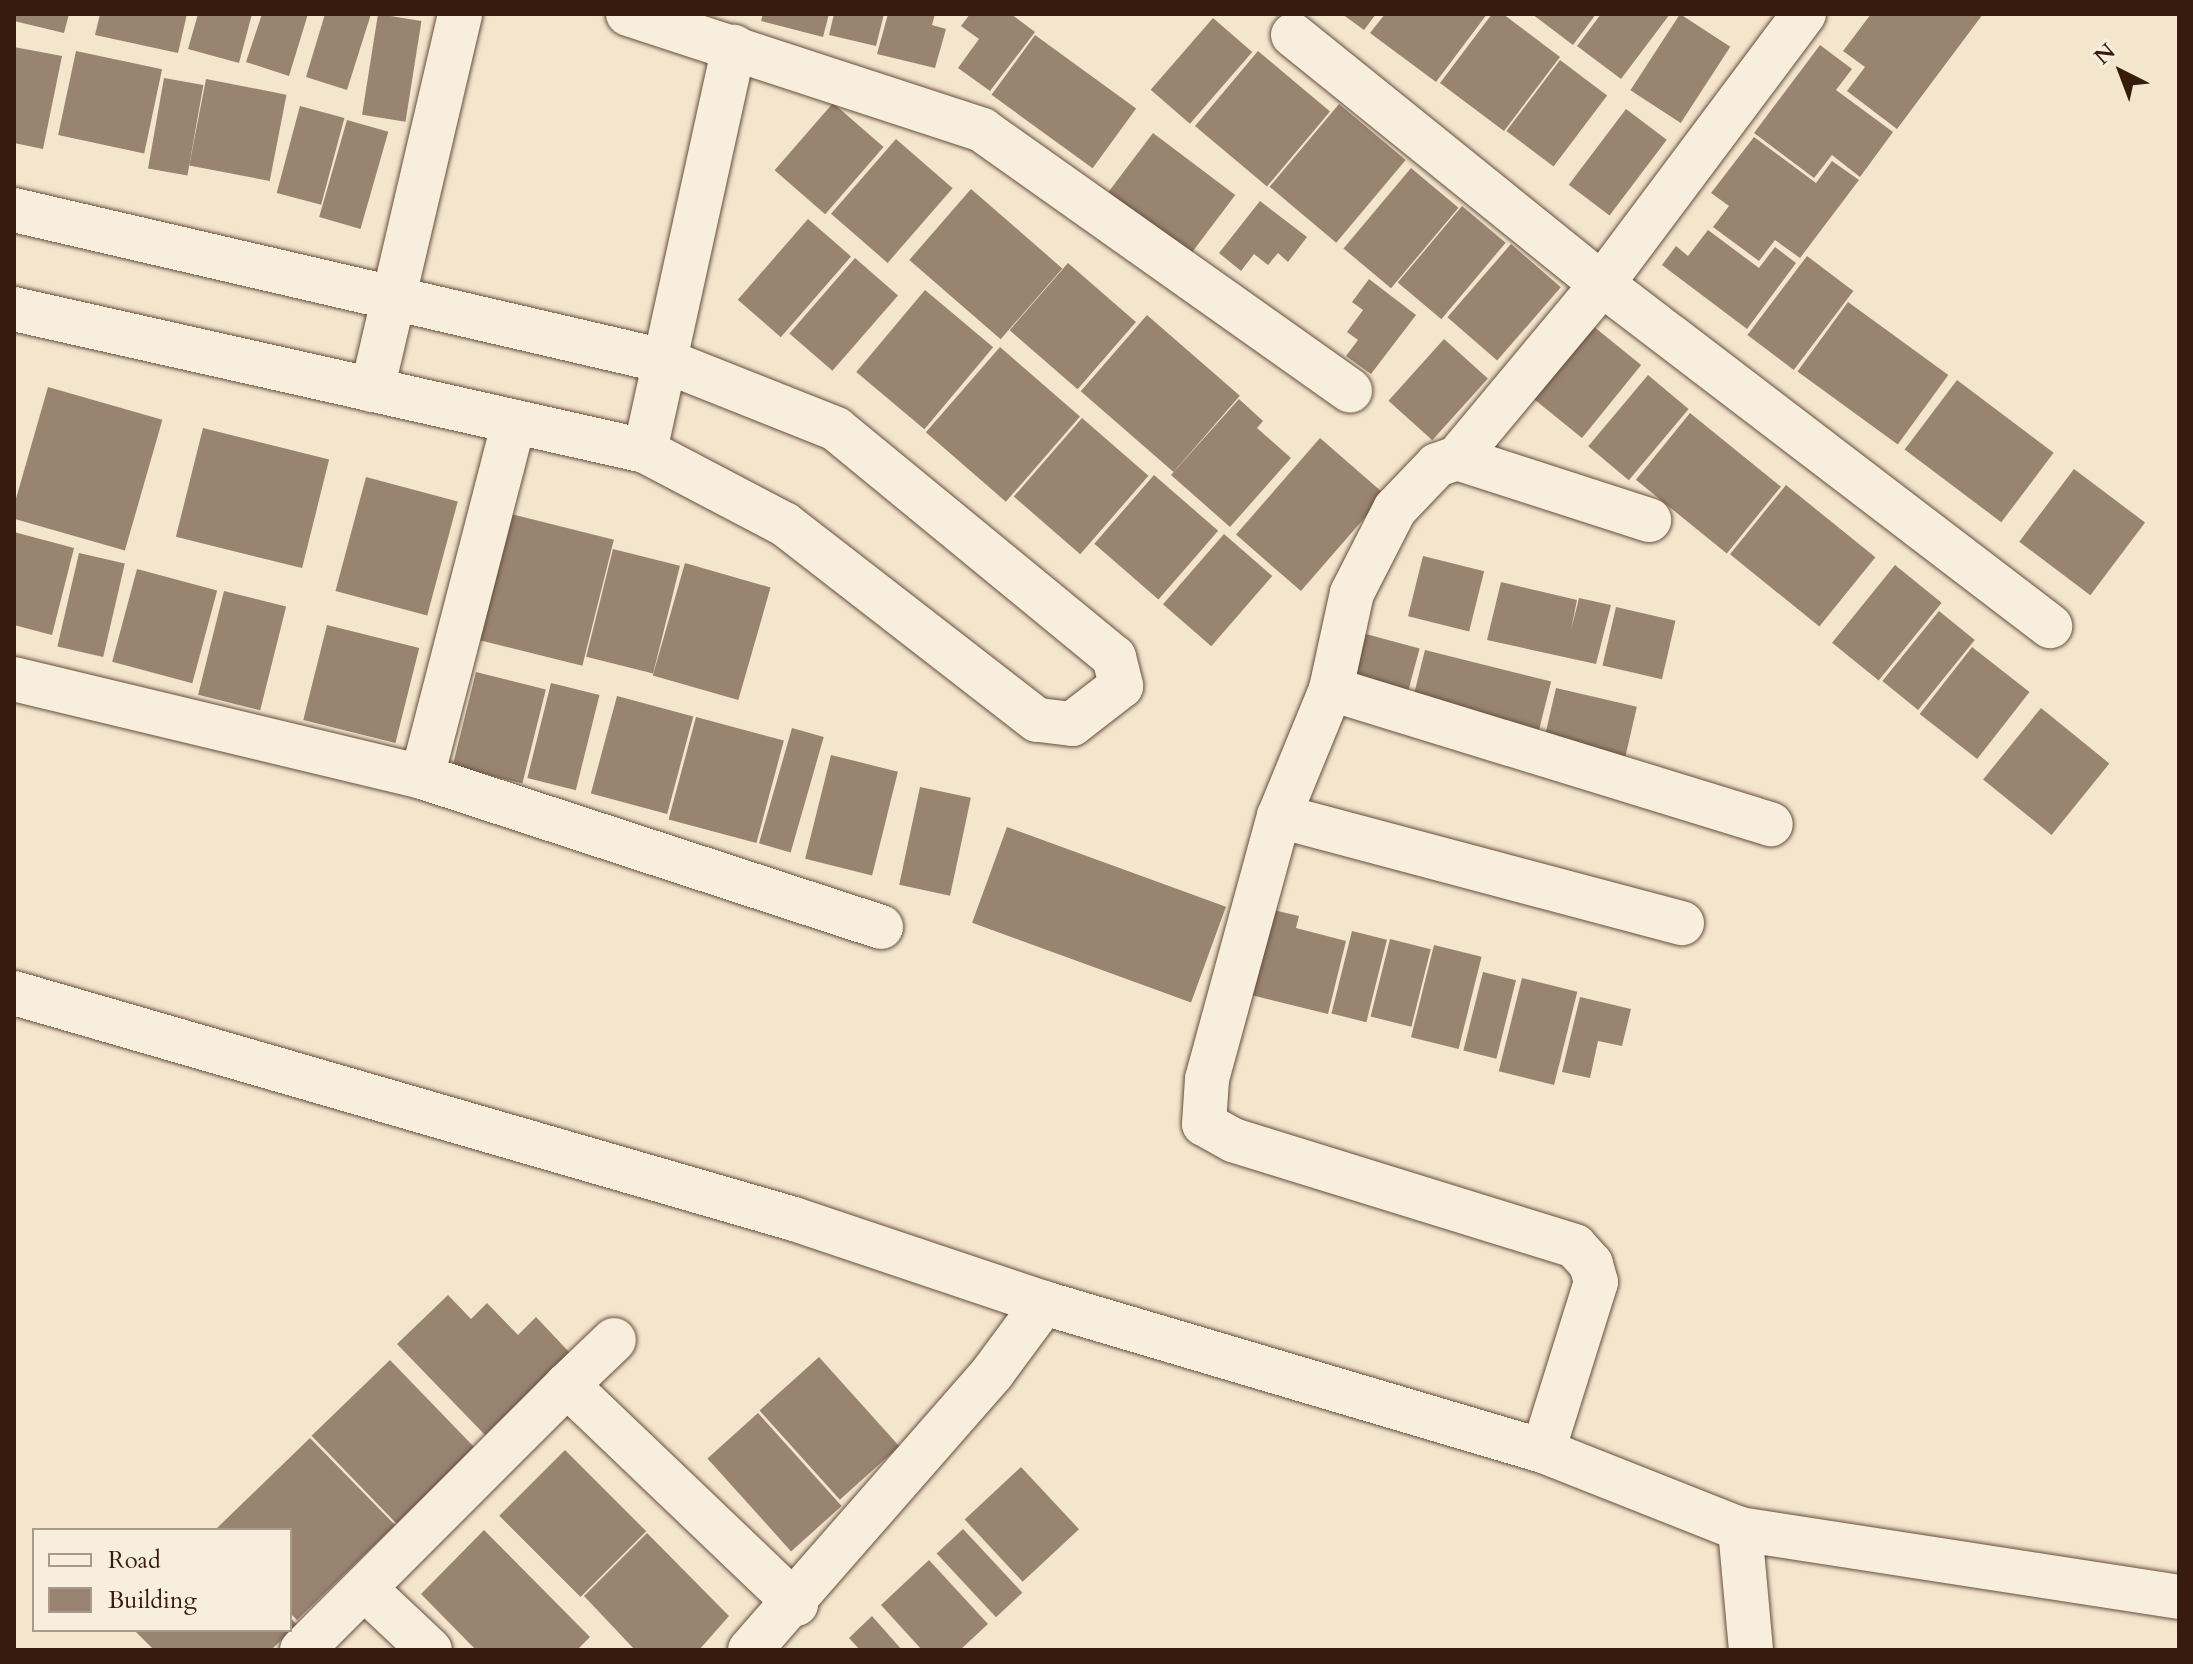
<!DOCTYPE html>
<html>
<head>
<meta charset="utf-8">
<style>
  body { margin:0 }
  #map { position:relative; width:2193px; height:1664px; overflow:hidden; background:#f4e5cd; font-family:Cardo,serif }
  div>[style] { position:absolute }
  .building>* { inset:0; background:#998471; transform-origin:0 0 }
  .roads { filter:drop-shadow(0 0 2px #664e3d) drop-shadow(0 0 2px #664e3d) }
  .street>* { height:44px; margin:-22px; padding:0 22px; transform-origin:22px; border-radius:22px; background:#f8eede }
  .secondary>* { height:44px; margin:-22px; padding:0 22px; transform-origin:22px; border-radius:22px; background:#f8eede }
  span { translate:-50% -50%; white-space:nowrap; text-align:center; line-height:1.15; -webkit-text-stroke:8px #f8eede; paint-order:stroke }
  .frame { position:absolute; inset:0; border:16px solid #371b0d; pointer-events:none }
  .legend { position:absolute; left:32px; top:1528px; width:260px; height:104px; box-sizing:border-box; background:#f8eede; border:2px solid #ab9a8a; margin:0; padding:10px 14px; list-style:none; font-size:24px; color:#371b0d }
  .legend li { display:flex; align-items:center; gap:16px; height:40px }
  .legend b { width:40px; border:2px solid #ab9a8a }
  .north { position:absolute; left:2081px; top:32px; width:80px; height:80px; -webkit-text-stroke:6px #f8eede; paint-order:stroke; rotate:318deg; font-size:22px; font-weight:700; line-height:32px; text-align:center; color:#371b0d }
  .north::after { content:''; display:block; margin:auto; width:28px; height:36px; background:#371b0d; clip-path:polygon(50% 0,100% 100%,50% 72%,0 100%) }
</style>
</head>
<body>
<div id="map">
  <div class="building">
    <i style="clip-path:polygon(14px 14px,69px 14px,64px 33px,14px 21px)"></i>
    <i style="clip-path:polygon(100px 14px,187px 14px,178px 53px,95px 35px)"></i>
    <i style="clip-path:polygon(198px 14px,252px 14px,239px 63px,188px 49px)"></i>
    <i style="clip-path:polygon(262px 14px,308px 14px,289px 76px,246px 62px)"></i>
    <i style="clip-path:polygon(325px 14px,371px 14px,347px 90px,306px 77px)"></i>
    <i style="left:378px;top:14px;width:44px;height:102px;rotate:9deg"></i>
    <i style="clip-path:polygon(763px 14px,829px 14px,823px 37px,761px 21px)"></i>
    <i style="clip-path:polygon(834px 14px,884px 14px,876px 46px,829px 35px)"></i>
    <i style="clip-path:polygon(888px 14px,935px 14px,932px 25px,946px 29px,935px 68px,877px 54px)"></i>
    <i style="clip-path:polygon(970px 14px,1011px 14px,1035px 32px,990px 91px,958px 68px,979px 39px,961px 26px)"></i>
    <i style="clip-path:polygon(1342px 14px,1376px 14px,1364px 30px)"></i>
    <i style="clip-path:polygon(1385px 14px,1487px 14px,1436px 82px,1370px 33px)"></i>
    <i style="clip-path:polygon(1492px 14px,1503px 14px,1560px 57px,1504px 131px,1440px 83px)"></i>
    <i style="clip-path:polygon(1532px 14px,1596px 14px,1573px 45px)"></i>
    <i style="clip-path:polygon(1601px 14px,1670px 14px,1621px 79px,1577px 46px)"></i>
    <i style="left:1680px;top:14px;width:60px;height:91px;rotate:33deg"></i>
    <i style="clip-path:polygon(1871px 14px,1983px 14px,1897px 129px,1847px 91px,1865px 67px,1843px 51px)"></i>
    <i style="left:1213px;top:18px;width:52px;height:95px;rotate:41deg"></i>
    <i style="left:1035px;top:35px;width:125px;height:74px;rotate:36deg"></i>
    <i style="clip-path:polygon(1820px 45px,1852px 69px,1836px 90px,1893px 132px,1860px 177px,1832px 155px,1814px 178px,1754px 133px)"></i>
    <i style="clip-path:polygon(14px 47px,62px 56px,43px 149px,14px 143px)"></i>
    <i style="left:76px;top:51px;width:88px;height:86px;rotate:12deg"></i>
    <i style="left:1258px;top:51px;width:94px;height:98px;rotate:40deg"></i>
    <i style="left:1560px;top:60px;width:59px;height:89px;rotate:37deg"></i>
    <i style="left:164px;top:78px;width:40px;height:92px;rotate:10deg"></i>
    <i style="left:206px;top:79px;width:82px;height:88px;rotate:11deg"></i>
    <i style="left:833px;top:103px;width:67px;height:89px;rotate:41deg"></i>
    <i style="left:1339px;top:104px;width:87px;height:108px;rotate:40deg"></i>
    <i style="left:300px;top:106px;width:46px;height:90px;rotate:15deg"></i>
    <i style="left:1626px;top:109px;width:51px;height:95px;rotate:37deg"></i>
    <i style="left:347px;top:120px;width:43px;height:101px;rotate:16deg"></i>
    <i style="left:1153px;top:133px;width:103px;height:74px;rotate:37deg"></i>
    <i style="clip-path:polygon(1754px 137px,1816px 183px,1832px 161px,1859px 180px,1800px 258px,1775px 240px,1759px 261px,1713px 227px,1729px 206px,1711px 193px)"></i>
    <i style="left:896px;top:139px;width:75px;height:99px;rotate:41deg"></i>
    <i style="left:1411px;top:168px;width:62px;height:105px;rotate:40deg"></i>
    <i style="left:971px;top:189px;width:121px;height:94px;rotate:41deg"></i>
    <i style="clip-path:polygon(1260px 201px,1307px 237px,1288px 262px,1278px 253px,1268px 265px,1254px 254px,1241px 271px,1219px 253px)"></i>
    <i style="left:1462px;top:206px;width:57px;height:100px;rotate:40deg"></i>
    <i style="left:808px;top:219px;width:57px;height:107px;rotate:41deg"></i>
    <i style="clip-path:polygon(1708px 230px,1759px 268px,1775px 247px,1796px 263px,1747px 329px,1662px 265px,1676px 246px,1688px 256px)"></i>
    <i style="left:1511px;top:244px;width:66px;height:97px;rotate:41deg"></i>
    <i style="left:1807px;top:256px;width:58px;height:99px;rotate:37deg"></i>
    <i style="left:855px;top:258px;width:57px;height:100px;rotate:41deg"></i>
    <i style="left:1068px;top:263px;width:90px;height:89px;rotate:41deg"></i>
    <i style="clip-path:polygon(1369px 279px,1416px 315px,1371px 374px,1346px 356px,1358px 340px,1347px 332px,1363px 310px,1352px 302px)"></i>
    <i style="left:925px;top:290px;width:89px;height:107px;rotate:40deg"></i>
    <i style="left:1848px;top:302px;width:124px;height:86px;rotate:36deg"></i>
    <i style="left:1147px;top:315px;width:123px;height:101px;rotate:41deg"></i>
    <i style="left:1593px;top:326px;width:62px;height:94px;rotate:39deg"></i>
    <i style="left:1444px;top:339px;width:59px;height:83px;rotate:42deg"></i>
    <i style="left:1000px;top:347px;width:106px;height:113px;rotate:41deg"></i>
    <i style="left:1648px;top:375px;width:53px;height:93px;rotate:40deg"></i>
    <i style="left:1957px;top:380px;width:121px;height:87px;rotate:37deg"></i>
    <i style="left:48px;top:387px;width:119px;height:136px;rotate:16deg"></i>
    <i style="clip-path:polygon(1239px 399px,1263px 421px,1257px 428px,1291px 458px,1230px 527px,1171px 475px)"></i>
    <i style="left:1690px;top:413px;width:117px;height:86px;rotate:39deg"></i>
    <i style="left:1082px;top:418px;width:88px;height:104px;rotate:41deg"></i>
    <i style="left:203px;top:428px;width:130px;height:112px;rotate:14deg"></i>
    <i style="left:1320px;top:438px;width:86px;height:128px;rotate:41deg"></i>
    <i style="left:2074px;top:469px;width:89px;height:91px;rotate:37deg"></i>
    <i style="left:1154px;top:475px;width:85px;height:91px;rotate:41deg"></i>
    <i style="left:366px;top:477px;width:95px;height:118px;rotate:15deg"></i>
    <i style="left:1786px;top:485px;width:115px;height:89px;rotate:39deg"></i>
    <i style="left:511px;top:514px;width:106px;height:130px;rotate:14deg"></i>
    <i style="clip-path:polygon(14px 532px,74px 548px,52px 635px,14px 625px)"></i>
    <i style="left:1224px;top:534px;width:64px;height:93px;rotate:41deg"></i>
    <i style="left:613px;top:549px;width:69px;height:111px;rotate:14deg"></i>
    <i style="left:79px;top:553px;width:47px;height:96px;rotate:13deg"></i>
    <i style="left:1423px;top:556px;width:63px;height:62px;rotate:14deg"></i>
    <i style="left:685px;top:563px;width:89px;height:117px;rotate:16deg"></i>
    <i style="left:1895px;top:565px;width:60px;height:100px;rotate:39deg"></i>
    <i style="left:137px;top:569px;width:83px;height:96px;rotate:15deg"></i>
    <i style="clip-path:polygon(1501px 582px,1577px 600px,1571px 630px,1579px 598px,1611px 605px,1596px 664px,1487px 640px)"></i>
    <i style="left:224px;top:591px;width:64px;height:107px;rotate:14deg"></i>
    <i style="left:1616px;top:607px;width:61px;height:60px;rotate:13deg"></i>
    <i style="left:1939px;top:611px;width:46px;height:90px;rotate:39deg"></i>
    <i style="left:327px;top:625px;width:95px;height:98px;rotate:14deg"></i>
    <i style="left:1351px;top:630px;width:71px;height:58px;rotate:15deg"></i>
    <i style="left:1972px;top:647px;width:73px;height:85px;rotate:38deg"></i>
    <i style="left:1425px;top:650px;width:130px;height:63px;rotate:14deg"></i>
    <i style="left:476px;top:672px;width:72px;height:97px;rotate:14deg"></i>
    <i style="left:551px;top:683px;width:50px;height:98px;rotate:14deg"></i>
    <i style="left:1556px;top:688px;width:83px;height:65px;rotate:13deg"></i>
    <i style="left:617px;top:696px;width:79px;height:101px;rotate:15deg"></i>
    <i style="left:2041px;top:708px;width:88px;height:92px;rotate:39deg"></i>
    <i style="left:696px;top:717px;width:91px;height:106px;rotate:15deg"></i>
    <i style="left:792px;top:728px;width:33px;height:120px;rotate:16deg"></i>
    <i style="left:831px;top:755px;width:69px;height:107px;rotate:14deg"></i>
    <i style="left:920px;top:787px;width:52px;height:100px;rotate:12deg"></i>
    <i style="left:1007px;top:827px;width:233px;height:102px;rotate:20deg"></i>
    <i style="clip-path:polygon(1260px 907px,1299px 916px,1296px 928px,1346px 941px,1328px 1014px,1239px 992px)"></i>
    <i style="left:1352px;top:931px;width:36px;height:85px;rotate:14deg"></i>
    <i style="left:1390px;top:939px;width:42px;height:80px;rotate:14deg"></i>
    <i style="left:1434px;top:945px;width:49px;height:95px;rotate:14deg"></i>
    <i style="left:1483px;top:972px;width:34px;height:81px;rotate:14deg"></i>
    <i style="left:1522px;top:978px;width:57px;height:96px;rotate:14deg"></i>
    <i style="clip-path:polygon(1580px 997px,1631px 1009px,1622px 1046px,1598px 1041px,1590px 1078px,1562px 1072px)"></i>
    <i style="clip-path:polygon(448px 1295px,471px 1319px,487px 1303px,518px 1335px,536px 1317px,570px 1353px,485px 1435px,397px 1344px)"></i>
    <i style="left:819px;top:1357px;width:120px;height:80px;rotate:48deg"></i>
    <i style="left:390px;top:1360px;width:122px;height:109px;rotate:46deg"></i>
    <i style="left:758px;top:1413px;width:125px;height:68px;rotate:48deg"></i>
    <i style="clip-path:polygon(310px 1438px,395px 1525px,297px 1620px,290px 1613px,290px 1530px,215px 1530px)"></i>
    <i style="left:565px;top:1450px;width:115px;height:93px;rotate:45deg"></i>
    <i style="left:1021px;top:1467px;width:85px;height:77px;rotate:47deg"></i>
    <i style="left:963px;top:1529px;width:87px;height:36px;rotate:47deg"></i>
    <i style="clip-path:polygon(484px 1530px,590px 1637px,577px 1650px,476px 1650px,421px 1594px)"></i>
    <i style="clip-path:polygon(647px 1533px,729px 1616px,699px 1650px,635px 1650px,584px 1596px)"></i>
    <i style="clip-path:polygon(929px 1560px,988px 1624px,960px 1650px,922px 1650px,881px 1605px)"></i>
    <i style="clip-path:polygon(872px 1616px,902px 1650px,860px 1650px,849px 1638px)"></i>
    <i style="clip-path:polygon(290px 1617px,297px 1625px,271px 1650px,154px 1650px,134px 1630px,290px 1630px)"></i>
  </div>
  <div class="roads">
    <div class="street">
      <i style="left:628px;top:14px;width:373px;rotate:18.1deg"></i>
      <i style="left:982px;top:130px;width:451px;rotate:35.3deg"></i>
      <i style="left:1293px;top:35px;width:397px;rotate:38.9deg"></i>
      <i style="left:1602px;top:284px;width:337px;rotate:-53.2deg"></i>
      <i style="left:14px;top:210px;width:671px;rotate:13.08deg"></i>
      <i style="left:668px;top:362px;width:181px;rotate:21.7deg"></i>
      <i style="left:836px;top:429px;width:360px;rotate:39.4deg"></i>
      <i style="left:1114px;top:657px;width:30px;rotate:76deg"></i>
      <i style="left:1121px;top:686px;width:62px;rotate:142.2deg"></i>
      <i style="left:1072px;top:724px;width:35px;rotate:-173deg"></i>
      <i style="left:1037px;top:720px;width:320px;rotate:-142.2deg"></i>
      <i style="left:784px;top:524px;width:157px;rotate:-152.3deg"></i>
      <i style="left:645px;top:451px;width:647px;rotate:-167.32deg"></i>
      <i style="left:372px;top:390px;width:386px;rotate:-76.8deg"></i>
      <i style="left:645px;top:451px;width:414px;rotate:-77.6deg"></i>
      <i style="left:1457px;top:458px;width:226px;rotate:-50.2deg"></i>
      <i style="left:1602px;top:284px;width:564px;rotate:37.36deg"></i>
      <i style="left:14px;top:679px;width:420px;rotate:13.5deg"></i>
      <i style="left:422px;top:777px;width:367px;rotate:-75.5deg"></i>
      <i style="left:1331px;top:689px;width:460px;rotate:17.1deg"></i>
      <i style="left:422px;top:777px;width:483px;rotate:18.1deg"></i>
      <i style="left:1279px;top:816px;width:417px;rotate:14.9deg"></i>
      <i style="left:567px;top:1385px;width:65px;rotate:-43.8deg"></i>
      <i style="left:1543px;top:1451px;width:177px;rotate:-72.6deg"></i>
      <i style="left:1596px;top:1282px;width:19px;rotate:-106deg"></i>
      <i style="left:1591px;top:1264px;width:24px;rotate:-132deg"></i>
      <i style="left:1575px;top:1246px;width:358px;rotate:-162.8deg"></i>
      <i style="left:1233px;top:1140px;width:33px;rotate:-151deg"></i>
      <i style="left:1204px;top:1124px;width:45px;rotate:-86.2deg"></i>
      <i style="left:1207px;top:1079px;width:273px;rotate:-74.7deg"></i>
      <i style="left:1279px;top:816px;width:137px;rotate:-67.7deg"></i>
      <i style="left:1331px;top:689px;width:98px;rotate:-77.7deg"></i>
      <i style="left:1352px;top:593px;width:94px;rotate:-62.9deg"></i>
      <i style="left:1395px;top:509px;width:61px;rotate:-46.3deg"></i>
      <i style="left:1437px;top:465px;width:21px;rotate:-19deg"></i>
      <i style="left:1457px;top:458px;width:202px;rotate:17.9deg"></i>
      <i style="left:1740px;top:1529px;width:121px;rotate:84.8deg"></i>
      <i style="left:365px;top:1589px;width:89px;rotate:43.2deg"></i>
      <i style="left:302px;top:1650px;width:375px;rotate:-45deg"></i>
      <i style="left:567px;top:1385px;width:317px;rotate:43.7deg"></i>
      <i style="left:750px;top:1650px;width:369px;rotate:-48.8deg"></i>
      <i style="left:993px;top:1372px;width:86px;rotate:-53.5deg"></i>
    </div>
    <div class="secondary">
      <i style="left:14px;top:993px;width:812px;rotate:16.16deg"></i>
      <i style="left:794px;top:1219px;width:264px;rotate:18.6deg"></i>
      <i style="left:1044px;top:1303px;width:520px;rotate:16.52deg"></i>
      <i style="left:1543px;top:1451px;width:212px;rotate:21.6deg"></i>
      <i style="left:1740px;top:1529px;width:444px;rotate:8.8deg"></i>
    </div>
  </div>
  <div class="frame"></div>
  <ul class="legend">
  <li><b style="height:10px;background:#f8eede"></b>Road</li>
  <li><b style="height:22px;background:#998471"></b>Building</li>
  </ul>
  <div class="north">N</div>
</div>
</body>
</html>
